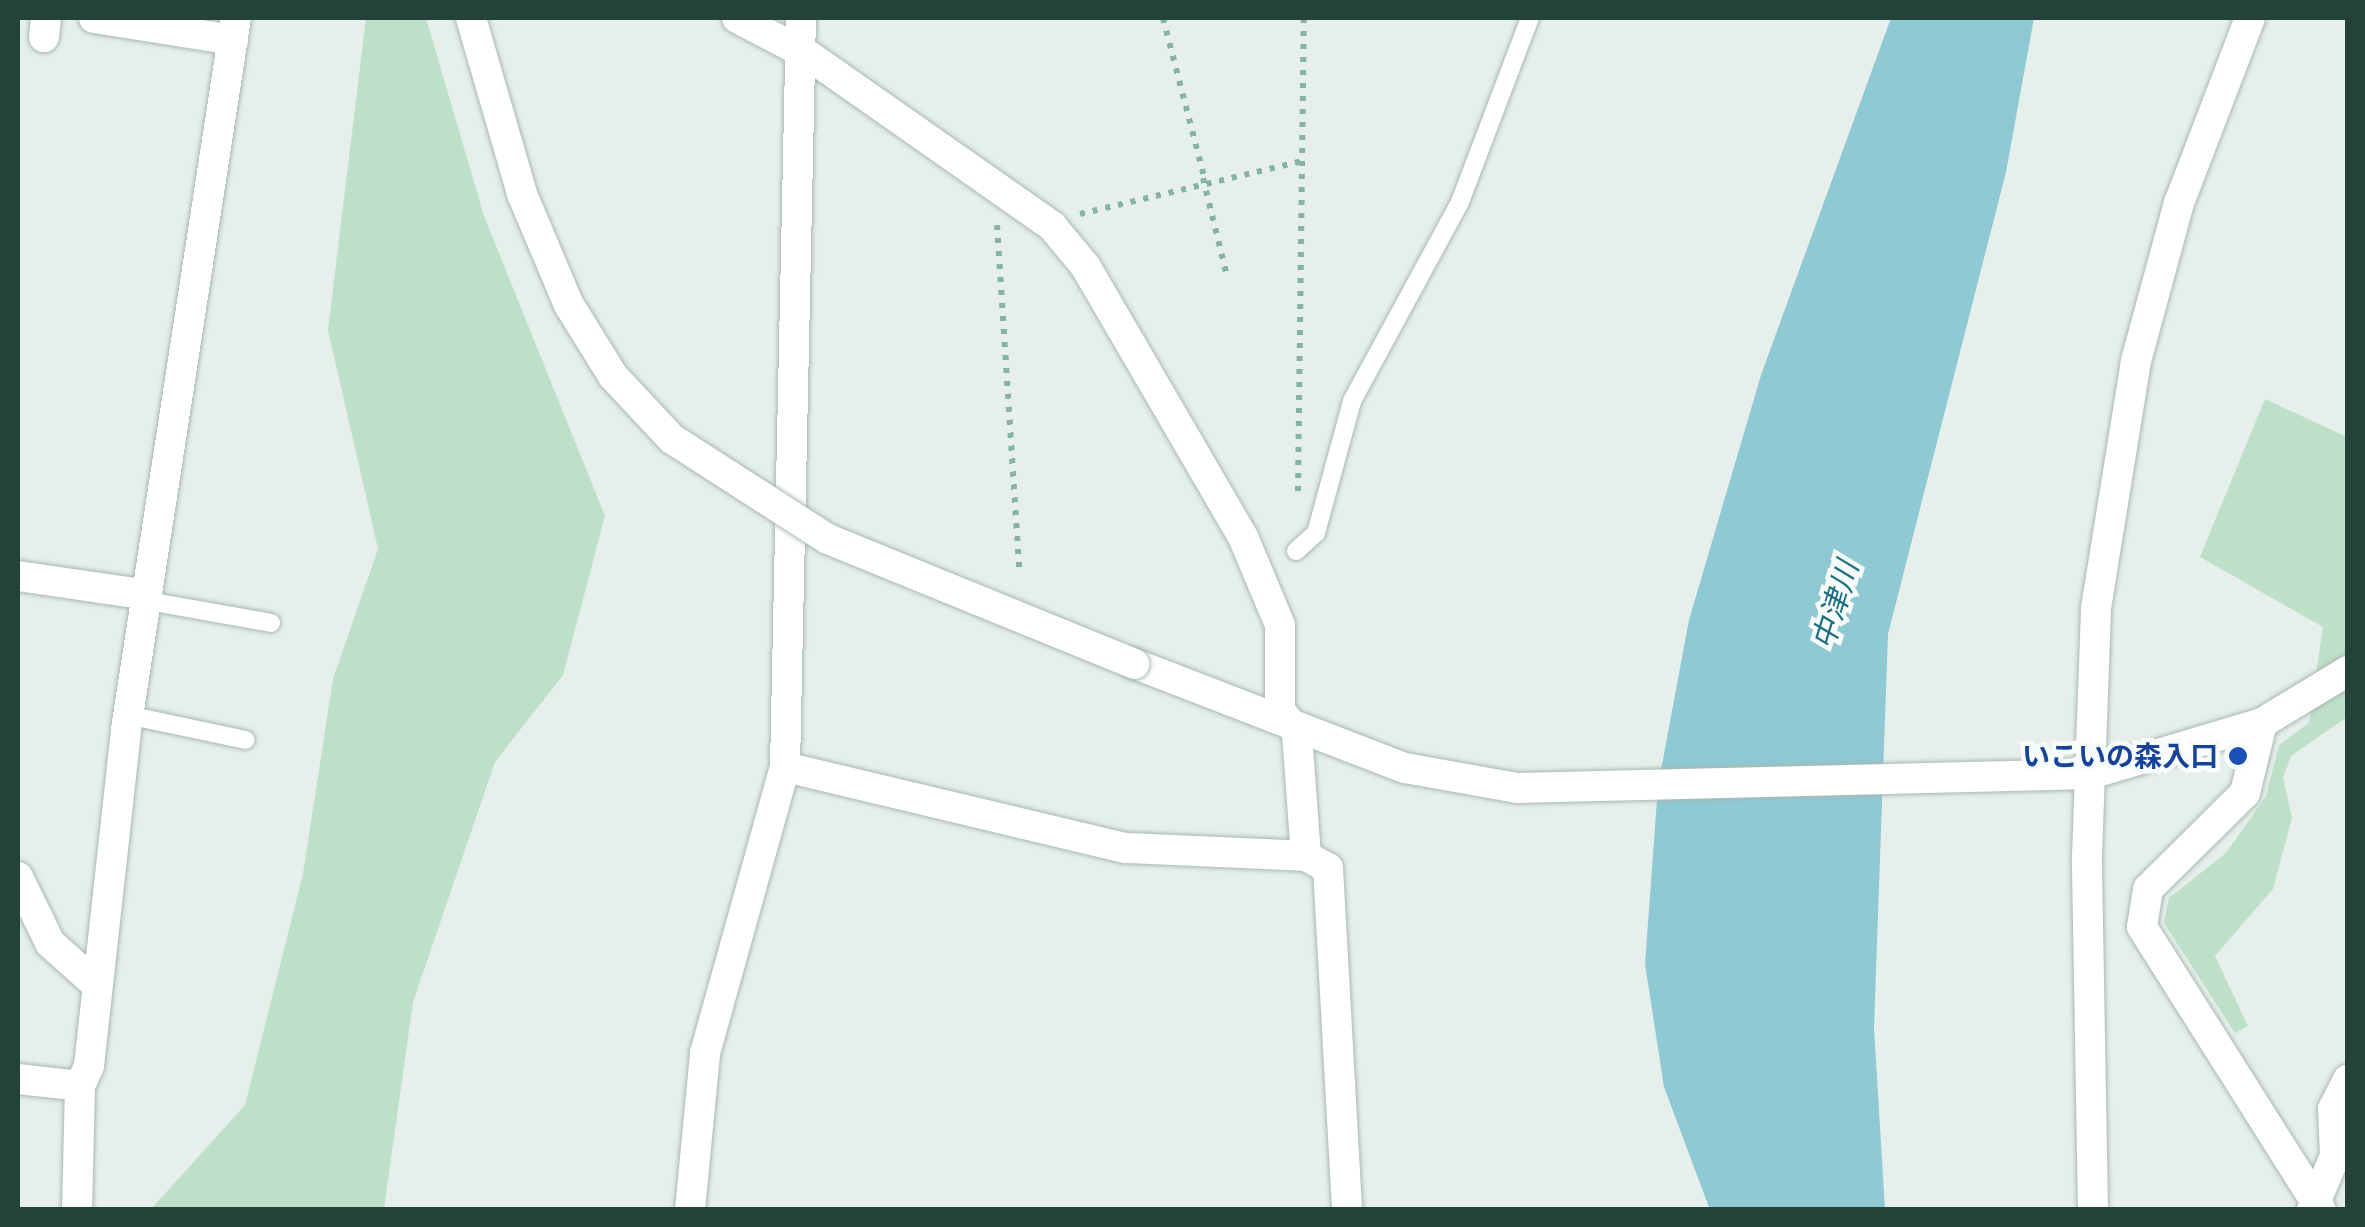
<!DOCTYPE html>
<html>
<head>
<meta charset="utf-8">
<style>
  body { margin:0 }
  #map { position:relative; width:2365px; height:1227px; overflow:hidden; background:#e6efeb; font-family:"IBM Plex Sans","Noto Sans JP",sans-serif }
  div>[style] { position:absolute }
  .green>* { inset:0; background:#bfe0c8 }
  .water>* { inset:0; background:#8ec9d4 }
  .path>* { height:6px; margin-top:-3px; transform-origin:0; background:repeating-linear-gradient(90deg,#86b3a5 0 5px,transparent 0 13px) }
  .roads { filter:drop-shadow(0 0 2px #a8b8b2) drop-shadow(0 0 2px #a8b8b2) }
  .service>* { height:18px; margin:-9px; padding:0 9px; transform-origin:9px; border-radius:9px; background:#fff }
  .minor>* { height:30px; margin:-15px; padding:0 15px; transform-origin:15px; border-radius:15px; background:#fff }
  .tertiary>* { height:30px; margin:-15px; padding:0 15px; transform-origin:15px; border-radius:15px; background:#fff }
  .bridges { filter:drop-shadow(0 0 2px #a8b8b2) drop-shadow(0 0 2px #a8b8b2) }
  .tertiary-bridge>* { height:30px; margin:-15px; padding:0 15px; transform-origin:15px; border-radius:15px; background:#fff }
  .dots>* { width:28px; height:28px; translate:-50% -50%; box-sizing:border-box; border:5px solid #f7fbf9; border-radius:50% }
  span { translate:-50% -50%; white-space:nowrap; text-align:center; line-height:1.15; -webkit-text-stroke:9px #f7fbf9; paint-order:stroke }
  .transit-label { font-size:28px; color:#164399; font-weight:700 }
  .right { translate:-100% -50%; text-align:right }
  .water-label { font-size:30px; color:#1c6f80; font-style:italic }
  .frame { position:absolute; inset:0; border:20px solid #24423a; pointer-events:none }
</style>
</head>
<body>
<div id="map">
  <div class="green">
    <i style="clip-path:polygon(366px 18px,426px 18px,484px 216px,605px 516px,563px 675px,495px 762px,413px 1002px,384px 1209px,151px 1209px,245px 1105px,303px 874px,333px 679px,378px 549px,328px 330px)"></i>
    <i style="clip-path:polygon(2265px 399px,2347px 437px,2347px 717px,2291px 756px,2283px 778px,2292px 818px,2273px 889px,2215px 956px,2248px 1026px,2235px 1033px,2164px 923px,2169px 898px,2226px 853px,2266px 796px,2279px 745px,2309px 723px,2323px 627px,2200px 557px)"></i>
  </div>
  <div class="water">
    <i style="clip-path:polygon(1891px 18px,2034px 18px,2006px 172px,1888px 634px,1874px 1028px,1885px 1209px,1710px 1210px,1664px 1087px,1645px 964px,1658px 786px,1689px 620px,1761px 375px)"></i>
  </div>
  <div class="path">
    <i style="left:1163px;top:18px;width:164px;rotate:75.5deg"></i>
    <i style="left:1203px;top:178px;width:97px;rotate:76.3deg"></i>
    <i style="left:1080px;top:214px;width:233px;rotate:-13.4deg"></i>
    <i style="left:997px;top:225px;width:344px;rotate:86.3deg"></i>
    <i style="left:1298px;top:491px;width:473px;rotate:-89.3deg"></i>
  </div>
  <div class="roads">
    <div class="service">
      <i style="left:1296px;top:551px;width:27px;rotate:-42deg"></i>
      <i style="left:1316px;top:533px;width:137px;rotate:-74.7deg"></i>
      <i style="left:1352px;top:401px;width:226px;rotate:-61.5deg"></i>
      <i style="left:1460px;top:202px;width:197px;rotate:-69.2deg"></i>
      <i style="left:148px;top:601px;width:125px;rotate:10.1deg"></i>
      <i style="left:132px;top:716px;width:116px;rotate:11.9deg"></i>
    </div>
    <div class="minor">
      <i style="left:94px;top:18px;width:141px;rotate:9deg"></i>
      <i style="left:44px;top:37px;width:19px;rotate:-84deg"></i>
      <i style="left:18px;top:576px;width:131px;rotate:8.3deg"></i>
      <i style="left:2262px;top:723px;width:72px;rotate:103.7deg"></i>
      <i style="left:2245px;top:793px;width:136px;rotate:135.3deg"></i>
      <i style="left:2148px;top:889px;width:38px;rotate:99deg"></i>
      <i style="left:2142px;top:927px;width:335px;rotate:57.7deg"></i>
      <i style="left:785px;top:767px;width:749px;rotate:-88.78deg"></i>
      <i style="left:2091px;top:774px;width:178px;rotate:-16.6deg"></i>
      <i style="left:2262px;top:723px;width:100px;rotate:-31.2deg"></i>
      <i style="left:1306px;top:856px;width:25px;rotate:29deg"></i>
      <i style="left:1328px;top:868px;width:343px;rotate:86.8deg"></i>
      <i style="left:18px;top:877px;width:73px;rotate:64.1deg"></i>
      <i style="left:50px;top:943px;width:63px;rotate:41.8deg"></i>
      <i style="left:18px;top:1079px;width:62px;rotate:6.4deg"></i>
      <i style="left:80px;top:1086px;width:22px;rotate:-66deg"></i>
      <i style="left:89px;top:1066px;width:339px;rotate:-83.7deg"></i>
      <i style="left:126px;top:729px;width:719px;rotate:-81.21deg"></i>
      <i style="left:77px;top:1210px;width:124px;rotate:-88.6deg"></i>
      <i style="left:690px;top:1210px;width:158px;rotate:-84.5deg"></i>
      <i style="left:705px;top:1053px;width:297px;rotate:-74.4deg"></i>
      <i style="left:785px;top:767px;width:350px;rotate:13.4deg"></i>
      <i style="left:1126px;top:848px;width:180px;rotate:2.5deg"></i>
      <i style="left:1306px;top:856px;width:124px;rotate:-94.2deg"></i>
      <i style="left:1297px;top:732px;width:28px;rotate:-128deg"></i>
      <i style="left:1280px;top:710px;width:85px;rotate:-90deg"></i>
      <i style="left:1280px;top:625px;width:95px;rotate:-112.8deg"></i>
      <i style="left:1243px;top:537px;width:312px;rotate:-120.2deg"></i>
      <i style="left:1086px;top:267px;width:53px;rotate:-129.7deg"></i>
      <i style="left:1052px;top:226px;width:300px;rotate:-145deg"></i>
      <i style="left:806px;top:54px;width:78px;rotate:-152.4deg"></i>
      <i style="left:2312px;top:1210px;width:59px;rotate:-66.9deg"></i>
      <i style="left:2335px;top:1156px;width:47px;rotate:-92.4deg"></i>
      <i style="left:2333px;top:1109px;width:33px;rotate:-63deg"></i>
    </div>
    <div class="tertiary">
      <i style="left:1135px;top:664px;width:289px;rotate:21.1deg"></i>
      <i style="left:1405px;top:768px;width:114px;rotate:10.1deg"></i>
      <i style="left:1517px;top:788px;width:574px;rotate:-1.4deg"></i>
      <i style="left:2093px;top:1210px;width:354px;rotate:-91deg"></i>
      <i style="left:2087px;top:856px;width:248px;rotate:-87.9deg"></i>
      <i style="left:2096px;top:608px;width:250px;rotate:-80.8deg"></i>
      <i style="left:2136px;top:361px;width:164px;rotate:-74.8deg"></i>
      <i style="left:2179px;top:203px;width:198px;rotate:-69deg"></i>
    </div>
  </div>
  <div class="bridges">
    <div class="tertiary-bridge">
      <i style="left:471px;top:18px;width:183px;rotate:73.8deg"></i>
      <i style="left:522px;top:194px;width:121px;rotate:67.1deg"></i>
      <i style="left:569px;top:305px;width:84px;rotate:58.2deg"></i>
      <i style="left:613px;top:376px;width:86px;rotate:46.9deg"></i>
      <i style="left:672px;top:439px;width:185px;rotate:32.7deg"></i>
      <i style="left:828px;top:539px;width:331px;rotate:22.2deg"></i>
    </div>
  </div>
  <div class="dots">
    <i style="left:2238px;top:756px;background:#1a4fb4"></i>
  </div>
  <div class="transit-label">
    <span class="right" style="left:2218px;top:756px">いこいの森入口</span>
  </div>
  <div class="water-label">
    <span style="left:1835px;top:605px;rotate:-73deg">中津川</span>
  </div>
  <div class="frame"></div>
</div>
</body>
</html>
